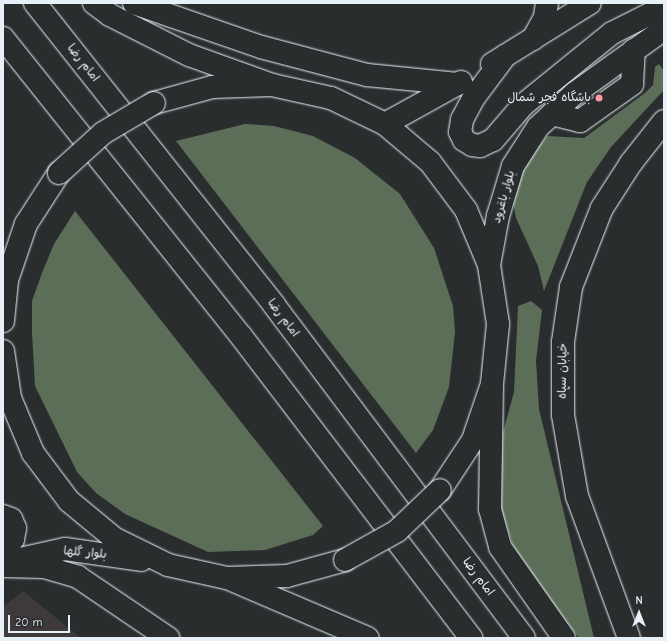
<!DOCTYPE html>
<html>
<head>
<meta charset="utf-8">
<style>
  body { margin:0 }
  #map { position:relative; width:667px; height:641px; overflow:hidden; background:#2a2d2e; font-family:"Comic Neue","Playpen Sans Arabic",sans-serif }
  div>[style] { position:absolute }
  .built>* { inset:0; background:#3e3a3b }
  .green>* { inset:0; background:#5d6e58 }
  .roads { filter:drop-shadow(0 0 1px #e8f1f8) drop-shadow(0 0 1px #e8f1f8) }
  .minor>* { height:22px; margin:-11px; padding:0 11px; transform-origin:11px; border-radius:11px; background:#2a2d2e }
  .major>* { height:22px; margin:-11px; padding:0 11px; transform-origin:11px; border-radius:11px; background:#2a2d2e }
  .highway>* { height:22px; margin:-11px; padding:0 11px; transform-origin:11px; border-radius:11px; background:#2a2d2e }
  .bridges { filter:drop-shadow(0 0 1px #e8f1f8) drop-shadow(0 0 1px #e8f1f8) }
  .major-bridge>* { height:22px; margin:-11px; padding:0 11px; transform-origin:11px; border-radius:11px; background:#2a2d2e }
  .dots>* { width:11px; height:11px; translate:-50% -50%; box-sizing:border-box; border:2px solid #2a2d2e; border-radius:50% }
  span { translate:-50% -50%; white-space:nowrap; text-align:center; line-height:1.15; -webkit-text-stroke:3px #2a2d2e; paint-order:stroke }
  .street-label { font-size:12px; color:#e8f1f8 }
  .poi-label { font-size:12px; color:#e8f1f8 }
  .right { translate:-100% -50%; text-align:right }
  .frame { position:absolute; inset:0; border:4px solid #e8f1f8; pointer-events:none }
  .north { position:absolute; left:619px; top:593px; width:40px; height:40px; -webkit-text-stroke:3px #2a2d2e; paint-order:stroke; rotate:0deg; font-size:11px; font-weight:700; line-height:16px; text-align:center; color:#e8f1f8 }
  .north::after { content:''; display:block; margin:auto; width:14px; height:18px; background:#e8f1f8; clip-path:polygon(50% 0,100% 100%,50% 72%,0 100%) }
  .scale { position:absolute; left:8px; top:615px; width:62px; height:18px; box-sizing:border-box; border:2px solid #e8f1f8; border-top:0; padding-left:5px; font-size:12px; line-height:14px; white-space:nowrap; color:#e8f1f8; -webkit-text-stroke:3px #2a2d2e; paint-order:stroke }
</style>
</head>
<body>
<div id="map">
  <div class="built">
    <i style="clip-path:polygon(23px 591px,81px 638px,3px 638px,3px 607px)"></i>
  </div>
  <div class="green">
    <i style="clip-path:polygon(659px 64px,664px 71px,664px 90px,611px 147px,587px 182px,544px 291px,538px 266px,516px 218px,512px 197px,523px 166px,547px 136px,584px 138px,645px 93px,653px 85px,655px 67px)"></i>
    <i style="clip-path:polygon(245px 124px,274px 126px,313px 136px,355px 158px,400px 194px,434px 248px,453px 306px,455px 332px,449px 387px,433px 430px,416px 453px,176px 141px)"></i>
    <i style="clip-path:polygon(75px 211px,323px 526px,313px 535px,265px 550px,208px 552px,125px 514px,96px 493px,77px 472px,35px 386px,32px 332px,32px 301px,42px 273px,54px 244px)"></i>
    <i style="clip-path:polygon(531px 301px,542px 310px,536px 361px,539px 409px,594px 638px,579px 638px,517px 558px,497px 497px,502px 436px,514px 392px,518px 306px)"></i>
  </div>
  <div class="roads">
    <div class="minor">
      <i style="left:552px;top:114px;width:29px;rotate:14deg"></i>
      <i style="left:580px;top:121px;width:64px;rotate:-35.4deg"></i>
      <i style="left:632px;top:84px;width:34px;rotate:-87deg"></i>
    </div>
    <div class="major">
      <i style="left:134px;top:3px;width:134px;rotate:19.1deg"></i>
      <i style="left:261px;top:47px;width:110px;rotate:14.8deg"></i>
      <i style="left:367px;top:75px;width:91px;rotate:5.6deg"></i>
      <i style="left:533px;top:39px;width:25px;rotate:-61deg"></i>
      <i style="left:545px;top:17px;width:14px;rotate:-82deg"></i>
      <i style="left:505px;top:56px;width:54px;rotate:126.7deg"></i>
      <i style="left:473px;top:99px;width:24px;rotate:118deg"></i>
      <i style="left:462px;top:120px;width:12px;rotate:99deg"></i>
      <i style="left:460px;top:132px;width:9px;rotate:63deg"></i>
      <i style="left:464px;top:140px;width:9px;rotate:32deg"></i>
      <i style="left:472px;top:145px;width:8px;rotate:7deg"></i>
      <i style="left:480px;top:146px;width:14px;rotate:-25deg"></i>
      <i style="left:493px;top:140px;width:46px;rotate:-49.4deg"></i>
      <i style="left:523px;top:105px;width:114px;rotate:-39deg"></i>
      <i style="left:612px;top:33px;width:58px;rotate:-26.6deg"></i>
      <i style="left:492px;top:64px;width:115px;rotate:-31.9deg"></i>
      <i style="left:154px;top:103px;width:60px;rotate:-15.4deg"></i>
      <i style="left:212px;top:87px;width:60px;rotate:-1.9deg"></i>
      <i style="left:272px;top:85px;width:60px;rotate:12.4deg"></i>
      <i style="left:331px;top:98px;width:60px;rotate:25.7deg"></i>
      <i style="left:385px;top:124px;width:59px;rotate:40.2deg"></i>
      <i style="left:430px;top:162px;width:60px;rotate:53.1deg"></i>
      <i style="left:466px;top:210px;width:60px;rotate:67.3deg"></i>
      <i style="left:489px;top:265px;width:60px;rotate:81.3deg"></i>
      <i style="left:498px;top:324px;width:60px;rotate:95.7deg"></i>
      <i style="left:492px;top:384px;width:59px;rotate:108.7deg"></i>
      <i style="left:473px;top:440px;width:60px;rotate:123.4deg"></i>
      <i style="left:385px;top:124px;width:87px;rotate:-28.9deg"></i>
      <i style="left:489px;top:265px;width:50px;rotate:-79.6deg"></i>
      <i style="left:498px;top:216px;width:52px;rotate:-73.3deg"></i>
      <i style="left:513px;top:166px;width:46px;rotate:-57.3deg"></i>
      <i style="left:538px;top:127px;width:50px;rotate:-42.6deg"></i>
      <i style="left:575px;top:93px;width:110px;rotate:-35.7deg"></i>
      <i style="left:3px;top:321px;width:41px;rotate:-84.4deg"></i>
      <i style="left:7px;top:280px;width:59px;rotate:-71.3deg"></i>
      <i style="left:26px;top:224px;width:61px;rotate:-57.1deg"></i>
      <i style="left:3px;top:351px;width:48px;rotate:81.5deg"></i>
      <i style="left:10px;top:398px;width:60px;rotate:67.3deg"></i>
      <i style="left:33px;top:453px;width:60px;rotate:53.1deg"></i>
      <i style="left:69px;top:501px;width:60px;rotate:39.6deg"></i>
      <i style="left:115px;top:539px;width:59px;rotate:26.1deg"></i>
      <i style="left:168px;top:565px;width:60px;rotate:12.4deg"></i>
      <i style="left:227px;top:578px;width:60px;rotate:-1.9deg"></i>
      <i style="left:287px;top:576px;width:60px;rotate:-15.4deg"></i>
      <i style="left:3px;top:516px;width:9px;rotate:21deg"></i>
      <i style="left:11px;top:519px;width:10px;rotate:66deg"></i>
      <i style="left:15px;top:528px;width:11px;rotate:100deg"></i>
      <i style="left:13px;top:539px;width:16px;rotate:128deg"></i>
      <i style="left:20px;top:559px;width:46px;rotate:-12.5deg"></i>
      <i style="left:65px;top:549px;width:77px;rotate:8.2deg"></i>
      <i style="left:3px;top:566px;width:41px;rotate:1.4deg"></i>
      <i style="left:44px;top:567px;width:35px;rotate:16deg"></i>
      <i style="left:78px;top:577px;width:109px;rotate:34.1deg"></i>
      <i style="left:629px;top:638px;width:151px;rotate:-110.1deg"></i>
      <i style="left:577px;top:496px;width:82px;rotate:-99.8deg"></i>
      <i style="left:563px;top:415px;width:73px;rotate:-90deg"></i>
      <i style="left:563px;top:342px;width:56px;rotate:-81.7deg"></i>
      <i style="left:571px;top:287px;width:85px;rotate:-68.6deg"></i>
      <i style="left:602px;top:208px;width:54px;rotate:-57.2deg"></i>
      <i style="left:631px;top:163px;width:53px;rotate:-51.8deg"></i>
    </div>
    <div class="highway">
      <i style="left:35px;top:3px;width:385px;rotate:51.6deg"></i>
      <i style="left:274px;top:305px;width:416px;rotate:53.1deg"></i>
      <i style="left:94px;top:3px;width:20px;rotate:37deg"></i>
      <i style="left:110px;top:15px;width:89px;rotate:26.9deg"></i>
      <i style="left:189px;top:55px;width:88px;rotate:19.9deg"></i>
      <i style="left:3px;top:38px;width:381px;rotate:51.4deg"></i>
      <i style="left:241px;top:336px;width:380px;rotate:52.7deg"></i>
      <i style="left:492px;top:384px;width:125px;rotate:90.9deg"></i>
      <i style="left:490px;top:509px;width:39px;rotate:75deg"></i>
      <i style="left:500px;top:547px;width:111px;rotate:54.9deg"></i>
      <i style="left:227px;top:578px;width:153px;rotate:23.1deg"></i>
    </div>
  </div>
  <div class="bridges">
    <div class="major-bridge">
      <i style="left:59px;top:173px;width:59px;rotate:-42.3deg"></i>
      <i style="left:103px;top:133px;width:59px;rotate:-30.5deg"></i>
      <i style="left:345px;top:560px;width:60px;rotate:-29.1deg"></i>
      <i style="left:397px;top:531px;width:59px;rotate:-43.6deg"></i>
    </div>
  </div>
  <div class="dots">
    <i style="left:599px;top:98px;background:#ff9aa2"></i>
  </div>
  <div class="street-label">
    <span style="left:83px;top:63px;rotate:52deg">امام رضا</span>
    <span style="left:504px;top:197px;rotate:-74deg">بلوار باغرود</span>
    <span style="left:283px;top:318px;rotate:53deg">امام رضا</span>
    <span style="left:563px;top:371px;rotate:-89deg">خیابان سپاه</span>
    <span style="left:85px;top:553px;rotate:5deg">بلوار گلها</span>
    <span style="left:478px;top:577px;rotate:53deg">امام رضا</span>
  </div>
  <div class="poi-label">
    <span class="right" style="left:591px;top:98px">باشگاه فجر شمال</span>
  </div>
  <div class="frame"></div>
  <div class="north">N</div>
  <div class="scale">20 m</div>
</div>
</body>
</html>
